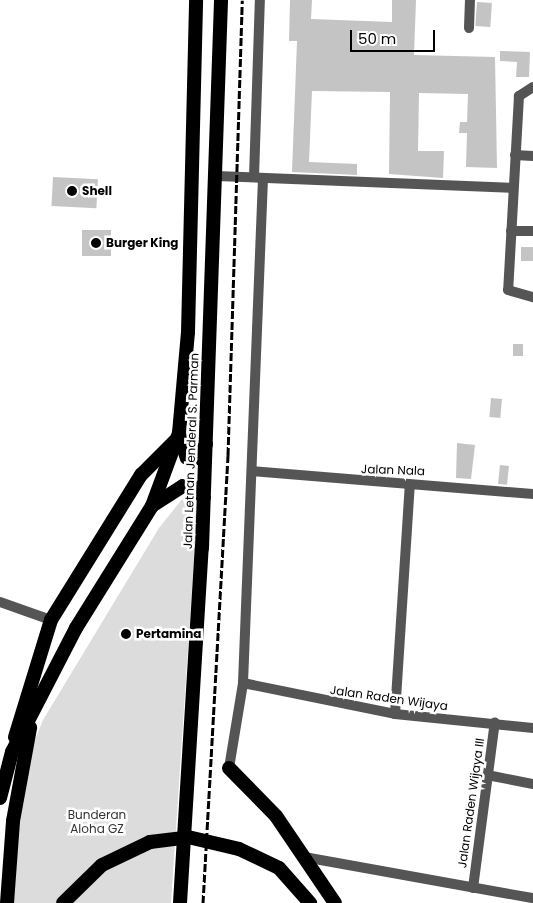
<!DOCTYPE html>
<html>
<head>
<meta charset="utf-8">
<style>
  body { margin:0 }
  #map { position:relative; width:533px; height:903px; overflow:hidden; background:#fff; font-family:Poppins,sans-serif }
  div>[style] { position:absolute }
  .green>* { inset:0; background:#dcdcdc }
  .building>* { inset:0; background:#c4c4c4; transform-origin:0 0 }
  .minor>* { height:10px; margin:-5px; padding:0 5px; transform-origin:5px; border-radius:5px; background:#555 }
  .tertiary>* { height:10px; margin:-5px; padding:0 5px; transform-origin:5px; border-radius:5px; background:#555 }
  .trunk>* { height:14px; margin:-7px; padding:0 7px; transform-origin:7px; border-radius:7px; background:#000 }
  .rail>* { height:3px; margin-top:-1.5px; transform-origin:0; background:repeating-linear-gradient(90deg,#000 0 8px,transparent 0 10.5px) }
  .dots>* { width:14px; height:14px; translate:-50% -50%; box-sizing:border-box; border:2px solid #fff; border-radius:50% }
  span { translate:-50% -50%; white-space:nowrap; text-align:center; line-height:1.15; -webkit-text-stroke:5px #fff; paint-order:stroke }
  .poi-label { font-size:12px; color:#000; font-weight:700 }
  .left { translate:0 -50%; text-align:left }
  .street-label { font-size:12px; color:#000 }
  .park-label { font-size:12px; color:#333 }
  .scale { position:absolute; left:350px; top:30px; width:85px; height:22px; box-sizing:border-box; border:2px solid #000; border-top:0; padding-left:6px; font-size:15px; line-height:18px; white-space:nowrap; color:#000; -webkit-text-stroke:4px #fff; paint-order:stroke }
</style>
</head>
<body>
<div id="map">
  <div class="green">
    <i style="clip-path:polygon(183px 498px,194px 503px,197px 513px,171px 903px,10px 903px,15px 828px,27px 760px,43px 720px,159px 528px)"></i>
  </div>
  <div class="building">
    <i style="clip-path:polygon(290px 0,312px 0,311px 19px,392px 22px,392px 0,416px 0,414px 55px,495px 57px,497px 168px,466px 167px,467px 133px,459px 133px,460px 122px,467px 122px,468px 94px,419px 93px,418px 151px,444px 151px,443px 178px,389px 174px,390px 92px,312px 91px,309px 162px,357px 164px,357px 175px,292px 172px,297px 41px,289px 41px)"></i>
    <i style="left:477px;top:2px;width:15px;height:24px;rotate:4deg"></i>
    <i style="clip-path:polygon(500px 51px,530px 52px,529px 77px,516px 77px,517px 62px,500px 61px)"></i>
    <i style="left:53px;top:177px;width:45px;height:29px;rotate:3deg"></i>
    <i style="left:82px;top:230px;width:29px;height:26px"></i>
    <i style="left:521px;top:247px;width:12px;height:14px"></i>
    <i style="left:513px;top:344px;width:10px;height:12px"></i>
    <i style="left:491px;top:398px;width:11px;height:19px;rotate:5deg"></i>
    <i style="clip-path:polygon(457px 443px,475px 445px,471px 479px,456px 478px)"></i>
    <i style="left:500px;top:465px;width:9px;height:19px;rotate:6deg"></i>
  </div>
  <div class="minor">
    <i style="left:469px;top:28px;width:28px;rotate:-88deg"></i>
    <i style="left:533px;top:87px;width:17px;rotate:147deg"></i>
    <i style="left:519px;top:96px;width:194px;rotate:93.2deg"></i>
    <i style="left:508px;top:290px;width:26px;rotate:16deg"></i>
    <i style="left:515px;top:155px;width:18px;rotate:3deg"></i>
    <i style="left:216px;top:176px;width:297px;rotate:2.3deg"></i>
    <i style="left:254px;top:177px;width:177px;rotate:-88.1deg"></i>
    <i style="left:511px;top:231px;width:22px"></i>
    <i style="left:252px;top:471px;width:282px;rotate:4.7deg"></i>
    <i style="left:243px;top:683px;width:155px;rotate:11.5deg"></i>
    <i style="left:395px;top:714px;width:139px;rotate:5.8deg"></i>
    <i style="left:395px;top:714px;width:230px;rotate:-86.3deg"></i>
    <i style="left:229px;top:768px;width:86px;rotate:-80.6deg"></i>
    <i style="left:243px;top:683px;width:505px;rotate:-87.73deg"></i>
    <i style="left:487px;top:775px;width:47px;rotate:11.1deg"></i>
    <i style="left:304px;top:857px;width:233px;rotate:10.2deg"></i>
    <i style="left:473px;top:888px;width:167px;rotate:-82.5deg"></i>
  </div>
  <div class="tertiary">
    <i style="left:0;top:602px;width:54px;rotate:19.4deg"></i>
  </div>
  <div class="trunk">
    <i style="left:179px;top:434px;width:25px;rotate:72deg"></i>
    <i style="left:187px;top:458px;width:11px"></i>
    <i style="left:198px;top:458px;width:16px;rotate:-60deg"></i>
    <i style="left:155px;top:504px;width:33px;rotate:-33deg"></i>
    <i style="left:183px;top:486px;width:12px;rotate:5deg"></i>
    <i style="left:195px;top:487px;width:14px;rotate:51deg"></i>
    <i style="left:15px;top:737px;width:122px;rotate:-72.9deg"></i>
    <i style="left:51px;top:620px;width:171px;rotate:-58.2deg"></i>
    <i style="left:141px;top:475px;width:48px;rotate:-45deg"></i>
    <i style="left:229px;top:768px;width:67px;rotate:45.6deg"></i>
    <i style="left:276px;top:816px;width:105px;rotate:55.9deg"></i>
    <i style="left:0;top:798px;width:48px;rotate:-75.4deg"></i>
    <i style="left:12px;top:752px;width:140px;rotate:-62.7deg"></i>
    <i style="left:76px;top:628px;width:144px;rotate:-58.1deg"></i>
    <i style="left:152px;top:506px;width:78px;rotate:-69.7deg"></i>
    <i style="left:179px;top:433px;width:101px;rotate:-84.9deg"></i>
    <i style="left:188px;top:332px;width:332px;rotate:-88.6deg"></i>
    <i style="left:7px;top:903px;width:82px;rotate:-85.8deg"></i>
    <i style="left:13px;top:821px;width:95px;rotate:-79.6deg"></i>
    <i style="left:63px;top:903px;width:54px;rotate:-44.3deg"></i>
    <i style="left:102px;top:865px;width:53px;rotate:-25.6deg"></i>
    <i style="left:150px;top:842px;width:38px;rotate:-7deg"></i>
    <i style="left:188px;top:837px;width:52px;rotate:13.2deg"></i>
    <i style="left:239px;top:849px;width:44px;rotate:25.4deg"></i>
    <i style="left:279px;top:868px;width:47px;rotate:48.5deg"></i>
    <i style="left:180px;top:903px;width:356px;rotate:-86.5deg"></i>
    <i style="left:202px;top:548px;width:548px;rotate:-88.01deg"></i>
  </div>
  <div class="rail">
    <i style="left:203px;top:903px;width:449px;rotate:-86.8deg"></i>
    <i style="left:228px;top:455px;width:455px;rotate:-88.2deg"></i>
  </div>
  <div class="dots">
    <i style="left:72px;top:191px;background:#000"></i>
    <i style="left:96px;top:243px;background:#000"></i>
    <i style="left:126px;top:634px;background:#000"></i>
  </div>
  <div class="poi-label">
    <span class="left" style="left:82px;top:191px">Shell</span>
    <span class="left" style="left:106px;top:243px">Burger King</span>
    <span class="left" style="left:136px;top:634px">Pertamina</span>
  </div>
  <div class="street-label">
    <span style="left:191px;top:451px;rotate:-88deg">Jalan Letnan Jenderal S. Parman</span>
    <span style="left:393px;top:470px;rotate:2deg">Jalan Nala</span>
    <span style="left:389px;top:698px;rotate:8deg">Jalan Raden Wijaya</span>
    <span style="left:471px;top:803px;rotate:-82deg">Jalan Raden Wijaya III</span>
  </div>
  <div class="park-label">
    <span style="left:97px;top:822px">Bunderan<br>Aloha GZ</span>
  </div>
  <div class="scale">50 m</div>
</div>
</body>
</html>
